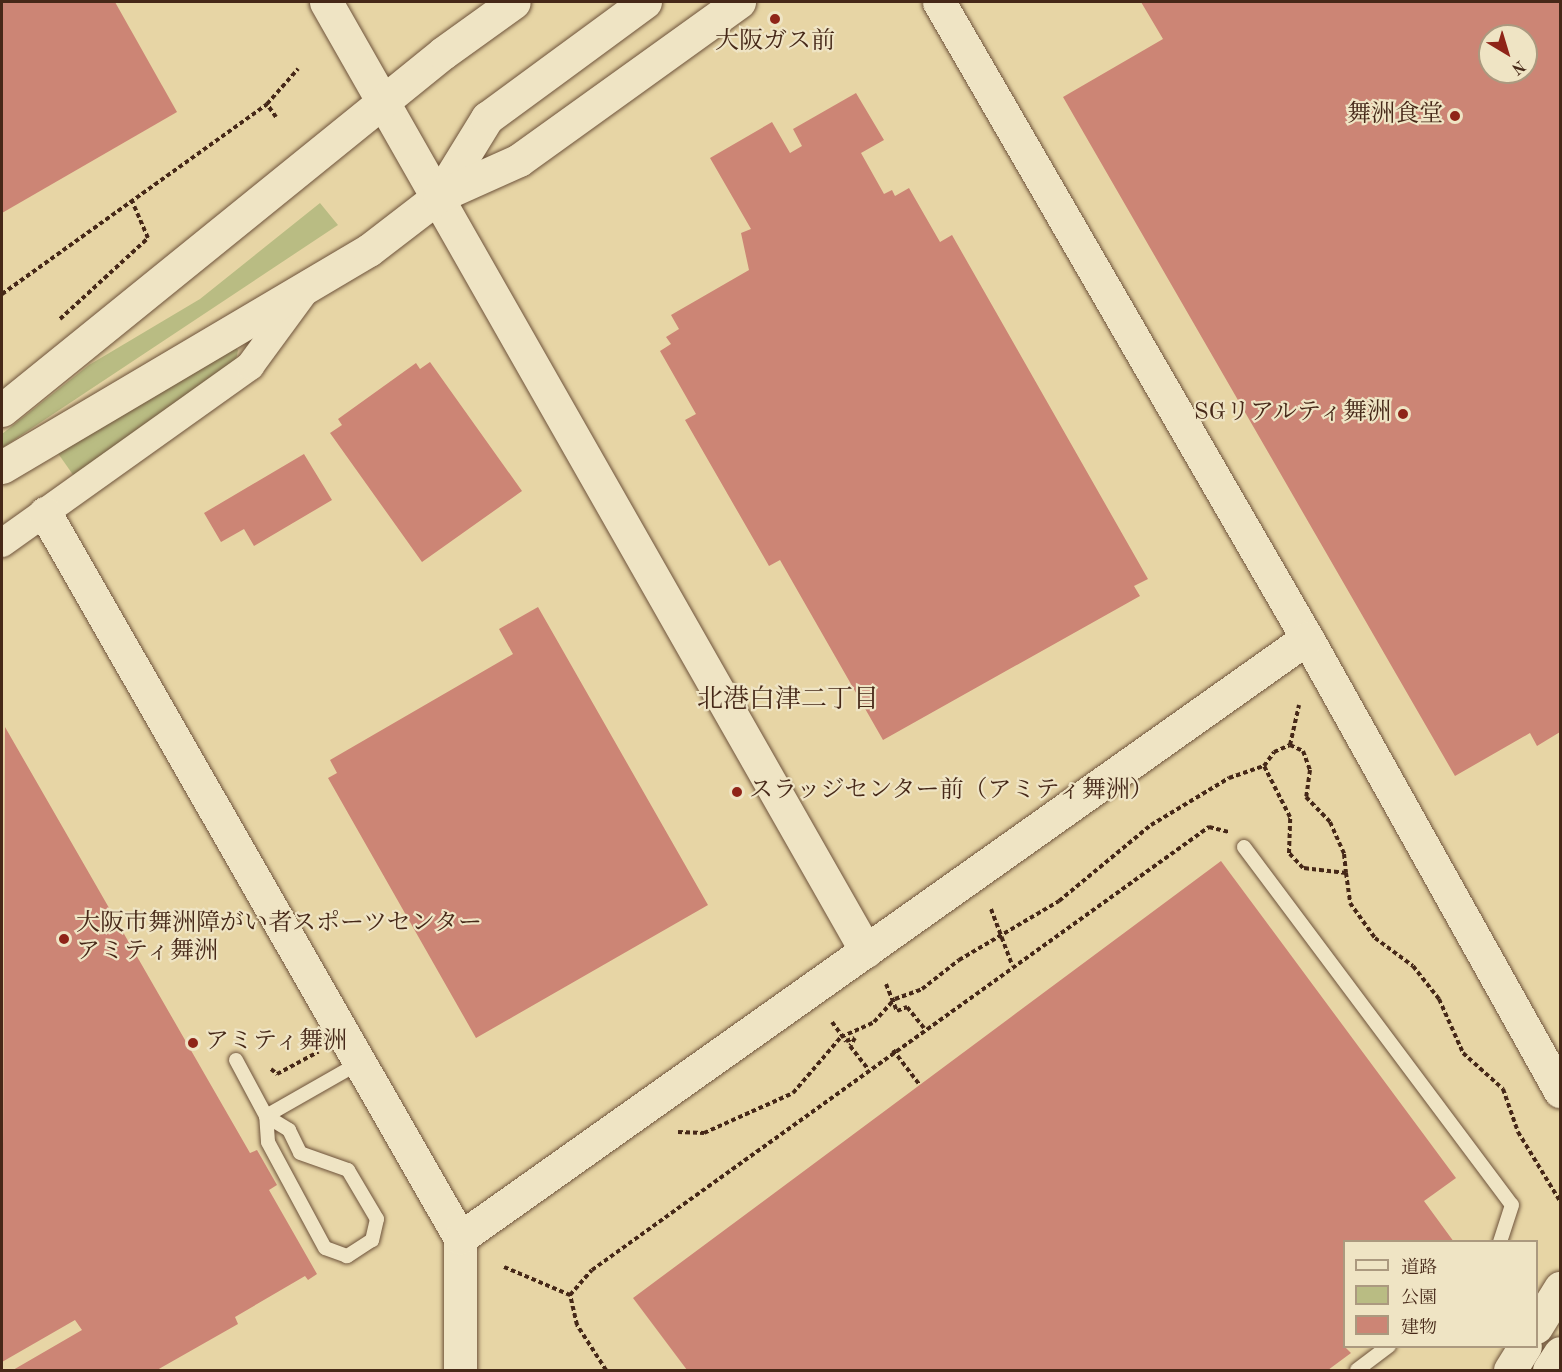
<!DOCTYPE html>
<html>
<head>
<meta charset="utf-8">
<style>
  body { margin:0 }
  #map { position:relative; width:1562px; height:1372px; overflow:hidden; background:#e7d5a5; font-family:"Old Standard TT","Noto Serif JP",serif }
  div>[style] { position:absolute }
  .green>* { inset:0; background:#b9bc83 }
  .building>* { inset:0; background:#cc8575 }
  .path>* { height:4px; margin-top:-2px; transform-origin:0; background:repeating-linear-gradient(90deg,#462818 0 4.5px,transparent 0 7.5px) }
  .roads { filter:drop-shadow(0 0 2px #6e533b) drop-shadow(0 0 2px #6e533b) }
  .lane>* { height:14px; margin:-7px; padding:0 7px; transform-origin:7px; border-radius:7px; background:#efe4c4 }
  .street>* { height:28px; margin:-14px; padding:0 14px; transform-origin:14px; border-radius:14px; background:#efe4c4 }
  .secondary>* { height:33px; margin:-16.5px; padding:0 16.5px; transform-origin:16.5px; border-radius:16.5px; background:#efe4c4 }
  .dots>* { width:16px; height:16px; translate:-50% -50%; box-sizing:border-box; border:3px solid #efe4c4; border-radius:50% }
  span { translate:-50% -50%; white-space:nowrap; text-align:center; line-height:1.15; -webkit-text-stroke:4.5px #efe4c4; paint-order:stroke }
  .poi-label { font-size:24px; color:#462818 }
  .right { translate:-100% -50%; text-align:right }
  .left { translate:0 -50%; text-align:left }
  .neighbourhood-label { font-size:26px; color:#462818 }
  .frame { position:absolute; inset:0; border:3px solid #462818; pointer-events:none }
  .legend { position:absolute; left:1343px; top:1240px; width:195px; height:108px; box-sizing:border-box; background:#efe4c4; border:2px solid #ab997f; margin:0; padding:8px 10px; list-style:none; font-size:18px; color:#462818 }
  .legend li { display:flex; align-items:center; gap:12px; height:30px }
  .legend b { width:30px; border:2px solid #ab997f }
  .north { position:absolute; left:1478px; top:24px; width:60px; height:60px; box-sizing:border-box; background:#efe4c4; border:2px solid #ab997f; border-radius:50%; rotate:142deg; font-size:16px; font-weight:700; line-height:24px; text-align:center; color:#462818 }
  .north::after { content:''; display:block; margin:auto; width:21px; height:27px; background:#8f2418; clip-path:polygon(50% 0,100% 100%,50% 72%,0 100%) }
</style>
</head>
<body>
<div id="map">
  <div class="green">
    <i style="clip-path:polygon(320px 203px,338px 225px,2px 448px,2px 434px,89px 365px,200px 299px)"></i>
    <i style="clip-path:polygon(232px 344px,238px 350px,236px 360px,76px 479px,57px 452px)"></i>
  </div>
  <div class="building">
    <i style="clip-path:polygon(2px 2px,115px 2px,177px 112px,2px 213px)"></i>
    <i style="clip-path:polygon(evenodd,1141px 2px,1560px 2px,1560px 732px,1537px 746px,1530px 733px,1455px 776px,1063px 97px,1163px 39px,1141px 2px,1490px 36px,1526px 36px,1526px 72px,1490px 72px,1490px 36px)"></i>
    <i style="clip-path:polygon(856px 93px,884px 140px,861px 153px,884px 194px,892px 190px,895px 196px,909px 188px,940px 242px,952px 235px,1148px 579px,1134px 586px,1140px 596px,883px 740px,780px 560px,769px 566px,685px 420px,696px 414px,660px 351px,671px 344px,666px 337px,679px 329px,671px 315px,749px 270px,741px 233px,751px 229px,710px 158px,772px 122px,790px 153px,802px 146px,793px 129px)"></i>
    <i style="clip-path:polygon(430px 362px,522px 491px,422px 562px,330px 433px,342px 425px,338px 419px,416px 363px,420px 369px)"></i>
    <i style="clip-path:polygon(304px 454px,332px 500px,254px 546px,244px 529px,221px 542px,204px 513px)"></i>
    <i style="clip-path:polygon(538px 607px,708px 905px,476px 1038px,328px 778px,337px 773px,330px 760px,513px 654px,499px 629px)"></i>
    <i style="clip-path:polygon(5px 727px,250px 1153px,257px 1150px,277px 1185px,269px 1190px,317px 1274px,308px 1280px,305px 1276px,235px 1317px,238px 1324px,157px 1370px,13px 1370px,82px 1330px,75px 1320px,2px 1362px)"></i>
    <i style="clip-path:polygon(1221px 861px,1456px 1178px,1424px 1201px,1454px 1242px,1344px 1242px,1344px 1346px,1351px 1353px,1328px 1370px,687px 1370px,633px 1298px)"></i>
  </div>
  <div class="path">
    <i style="left:276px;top:117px;width:16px;rotate:-125deg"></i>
    <i style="left:267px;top:104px;width:47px;rotate:-48.5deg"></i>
    <i style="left:2px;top:294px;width:326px;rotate:-35.6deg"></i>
    <i style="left:60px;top:319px;width:120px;rotate:-42.6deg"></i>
    <i style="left:148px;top:238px;width:40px;rotate:-113.4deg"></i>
    <i style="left:1290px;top:745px;width:41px;rotate:-77.3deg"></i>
    <i style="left:1346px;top:873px;width:43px;rotate:-173.4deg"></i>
    <i style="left:1303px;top:868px;width:21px;rotate:-133deg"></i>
    <i style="left:1289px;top:853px;width:36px;rotate:-88deg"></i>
    <i style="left:1290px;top:817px;width:57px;rotate:-117deg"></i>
    <i style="left:1264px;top:766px;width:17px;rotate:-54deg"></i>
    <i style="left:1274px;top:752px;width:17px;rotate:-24deg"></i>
    <i style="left:1290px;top:745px;width:14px;rotate:25deg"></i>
    <i style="left:1303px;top:751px;width:20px;rotate:70deg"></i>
    <i style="left:1310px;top:770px;width:27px;rotate:98deg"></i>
    <i style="left:1306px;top:797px;width:35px;rotate:46deg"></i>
    <i style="left:1330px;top:822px;width:35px;rotate:66deg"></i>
    <i style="left:1344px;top:854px;width:19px;rotate:84deg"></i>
    <i style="left:1346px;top:873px;width:30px;rotate:82deg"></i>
    <i style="left:1350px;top:903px;width:43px;rotate:54.5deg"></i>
    <i style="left:1375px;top:938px;width:47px;rotate:36.4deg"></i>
    <i style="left:1413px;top:966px;width:42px;rotate:51.8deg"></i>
    <i style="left:1439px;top:999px;width:59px;rotate:66deg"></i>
    <i style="left:1463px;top:1053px;width:54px;rotate:42deg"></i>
    <i style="left:1503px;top:1089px;width:46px;rotate:70.8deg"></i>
    <i style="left:1518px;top:1132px;width:81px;rotate:58.7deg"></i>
    <i style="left:991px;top:909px;width:60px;rotate:69.4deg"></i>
    <i style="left:886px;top:984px;width:29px;rotate:68deg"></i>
    <i style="left:897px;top:1011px;width:11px;rotate:-22deg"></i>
    <i style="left:907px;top:1007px;width:27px;rotate:51deg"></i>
    <i style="left:832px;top:1022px;width:24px;rotate:54deg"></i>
    <i style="left:846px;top:1041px;width:9px;rotate:-18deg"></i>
    <i style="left:855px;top:1038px;width:9px;rotate:122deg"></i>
    <i style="left:850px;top:1046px;width:28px;rotate:52deg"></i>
    <i style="left:893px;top:1050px;width:43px;rotate:52.6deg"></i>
    <i style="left:271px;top:1069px;width:8px;rotate:40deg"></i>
    <i style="left:277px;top:1074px;width:47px;rotate:-28.2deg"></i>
    <i style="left:678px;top:1132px;width:26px;rotate:2deg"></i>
    <i style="left:704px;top:1133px;width:98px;rotate:-24.2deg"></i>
    <i style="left:793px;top:1093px;width:74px;rotate:-49.4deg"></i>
    <i style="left:841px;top:1037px;width:36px;rotate:-24deg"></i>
    <i style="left:874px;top:1022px;width:31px;rotate:-48deg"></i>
    <i style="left:895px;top:999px;width:29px;rotate:-20deg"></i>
    <i style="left:922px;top:989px;width:47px;rotate:-38.1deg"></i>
    <i style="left:959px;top:960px;width:116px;rotate:-30.5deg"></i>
    <i style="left:1059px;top:901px;width:119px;rotate:-39.6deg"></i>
    <i style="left:1151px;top:825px;width:91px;rotate:-31.1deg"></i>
    <i style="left:1229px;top:778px;width:37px;rotate:-19deg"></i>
    <i style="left:504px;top:1267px;width:72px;rotate:23deg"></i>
    <i style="left:606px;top:1370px;width:54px;rotate:-122.8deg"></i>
    <i style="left:577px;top:1325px;width:31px;rotate:-103deg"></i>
    <i style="left:570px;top:1295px;width:33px;rotate:-49deg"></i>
    <i style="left:592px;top:1270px;width:760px;rotate:-35.68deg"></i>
    <i style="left:1209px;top:827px;width:21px;rotate:14deg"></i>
  </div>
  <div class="roads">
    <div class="lane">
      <i style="left:1244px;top:847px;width:447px;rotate:53.2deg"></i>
      <i style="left:1512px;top:1205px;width:39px;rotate:108deg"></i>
      <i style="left:236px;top:1060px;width:64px;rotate:61.8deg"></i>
      <i style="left:266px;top:1116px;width:107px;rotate:-29.7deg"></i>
      <i style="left:266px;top:1116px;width:27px;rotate:31deg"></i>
      <i style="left:289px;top:1130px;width:25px;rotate:64deg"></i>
      <i style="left:300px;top:1153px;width:51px;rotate:19.5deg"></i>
      <i style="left:348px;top:1170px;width:57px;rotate:59.4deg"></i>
      <i style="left:377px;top:1219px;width:22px;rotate:103deg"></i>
      <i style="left:372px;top:1240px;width:30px;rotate:147deg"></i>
      <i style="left:347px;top:1256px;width:23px;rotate:-160deg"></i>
      <i style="left:325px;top:1248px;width:120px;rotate:-118.3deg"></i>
      <i style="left:268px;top:1142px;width:26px;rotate:-94deg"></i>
      <i style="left:1357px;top:1370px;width:40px;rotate:-37deg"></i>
    </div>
    <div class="street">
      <i style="left:2px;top:543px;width:305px;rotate:-35.5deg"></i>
      <i style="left:250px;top:366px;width:102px;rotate:-53.8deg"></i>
    </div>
    <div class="secondary">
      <i style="left:326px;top:2px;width:1092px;rotate:60.36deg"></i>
      <i style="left:939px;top:2px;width:735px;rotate:59.95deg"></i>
      <i style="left:1307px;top:638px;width:519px;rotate:60.82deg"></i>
      <i style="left:439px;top:196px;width:92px;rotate:-58.4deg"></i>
      <i style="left:487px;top:118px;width:196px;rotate:-36.3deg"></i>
      <i style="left:2px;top:410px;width:567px;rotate:-38.99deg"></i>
      <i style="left:443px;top:53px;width:87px;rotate:-35.7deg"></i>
      <i style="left:2px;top:467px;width:426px;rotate:-30.6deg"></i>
      <i style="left:369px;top:250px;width:88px;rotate:-37.6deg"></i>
      <i style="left:439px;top:196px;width:88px;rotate:-24.2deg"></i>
      <i style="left:519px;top:160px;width:271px;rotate:-35.7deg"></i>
      <i style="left:45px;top:513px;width:835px;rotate:60.21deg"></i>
      <i style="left:460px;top:1238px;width:132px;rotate:90deg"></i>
      <i style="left:460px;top:1238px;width:1038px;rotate:-35.31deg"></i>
      <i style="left:1536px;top:1327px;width:46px;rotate:-58.4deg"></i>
      <i style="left:1510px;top:1370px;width:28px;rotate:-58deg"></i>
      <i style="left:1549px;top:1370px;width:20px;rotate:-57deg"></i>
    </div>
  </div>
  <div class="dots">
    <i style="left:775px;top:19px;background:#8f2418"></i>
    <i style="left:1455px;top:116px;background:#8f2418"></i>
    <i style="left:1403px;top:414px;background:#8f2418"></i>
    <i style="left:737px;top:792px;background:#8f2418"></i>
    <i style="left:64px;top:939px;background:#8f2418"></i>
    <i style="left:193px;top:1043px;background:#8f2418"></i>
  </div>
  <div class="poi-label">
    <span style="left:775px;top:43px">大阪ガス前</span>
    <span class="right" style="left:1443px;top:116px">舞洲食堂</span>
    <span class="right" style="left:1391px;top:414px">SGリアルティ舞洲</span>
    <span class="left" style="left:749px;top:792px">スラッジセンター前（アミティ舞洲）</span>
    <span class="left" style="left:76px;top:939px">大阪市舞洲障がい者スポーツセンター<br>アミティ舞洲</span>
    <span class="left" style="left:205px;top:1043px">アミティ舞洲</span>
  </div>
  <div class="neighbourhood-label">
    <span style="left:788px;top:701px">北港白津二丁目</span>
  </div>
  <div class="frame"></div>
  <ul class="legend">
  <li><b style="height:8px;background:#efe4c4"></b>道路</li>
  <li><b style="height:16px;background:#b9bc83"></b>公園</li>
  <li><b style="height:16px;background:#cc8575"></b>建物</li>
  </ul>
  <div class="north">N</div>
</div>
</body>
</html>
